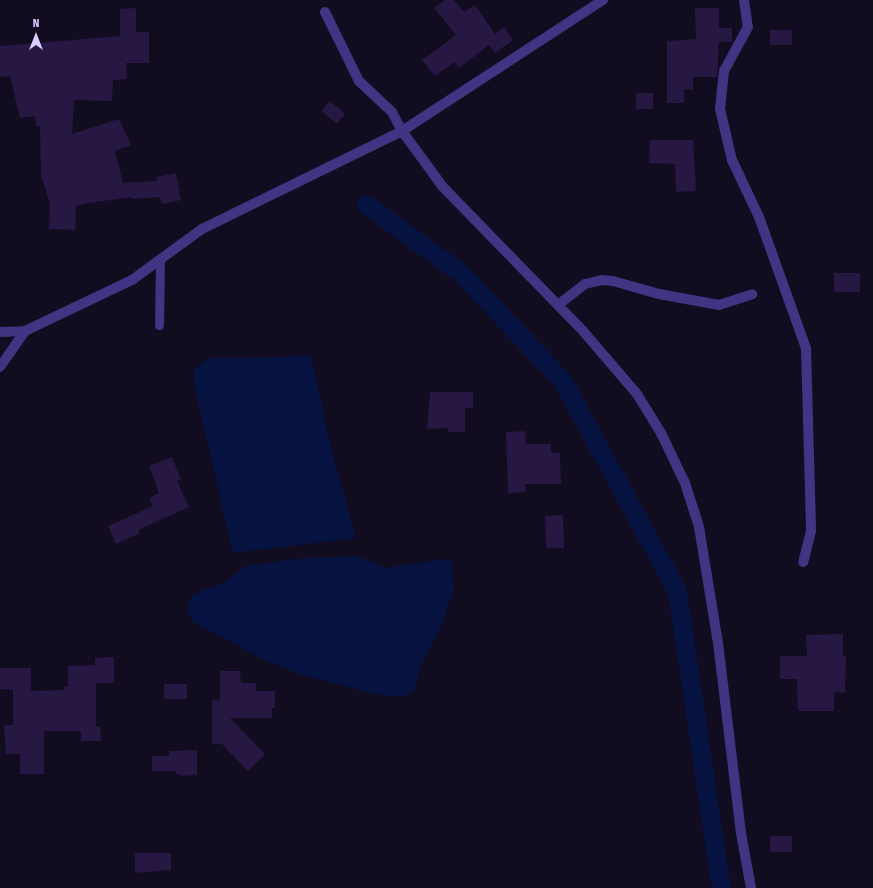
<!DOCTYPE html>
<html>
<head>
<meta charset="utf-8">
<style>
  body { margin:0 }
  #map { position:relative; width:873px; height:888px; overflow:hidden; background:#120c21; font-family:"Fira Sans Condensed",sans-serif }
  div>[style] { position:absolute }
  .water>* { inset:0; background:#061340 }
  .canal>* { height:19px; margin:-9.5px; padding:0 9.5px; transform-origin:9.5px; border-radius:9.5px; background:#061340 }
  .building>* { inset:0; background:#261743; transform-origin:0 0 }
  .lane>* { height:9px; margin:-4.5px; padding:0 4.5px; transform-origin:4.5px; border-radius:4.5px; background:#423483 }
  .street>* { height:10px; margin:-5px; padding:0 5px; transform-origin:5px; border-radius:5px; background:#423483 }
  span { translate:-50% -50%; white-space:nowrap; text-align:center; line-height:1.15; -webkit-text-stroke:3px #120c21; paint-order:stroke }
  .north { position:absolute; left:16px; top:16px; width:40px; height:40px; -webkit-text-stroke:3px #120c21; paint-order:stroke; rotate:0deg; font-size:11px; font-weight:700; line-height:16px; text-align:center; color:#d9ccff }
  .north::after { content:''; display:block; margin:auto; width:14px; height:18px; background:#d9ccff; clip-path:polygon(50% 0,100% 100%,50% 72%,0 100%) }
</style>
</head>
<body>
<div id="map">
  <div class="water">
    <i style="clip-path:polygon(311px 355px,329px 439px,356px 538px,233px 553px,194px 384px,194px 369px,210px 358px,265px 358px)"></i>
    <i style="clip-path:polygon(358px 556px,386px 568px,451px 558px,454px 588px,442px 626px,419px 668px,415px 689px,403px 697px,374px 694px,300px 674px,268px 662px,192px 621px,187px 609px,192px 595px,225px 582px,245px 566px,292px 559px)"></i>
  </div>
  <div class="canal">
    <i style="left:366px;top:204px;width:117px;rotate:36deg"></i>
    <i style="left:461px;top:273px;width:147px;rotate:46.7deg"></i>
    <i style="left:562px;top:380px;width:240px;rotate:61.4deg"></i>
    <i style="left:677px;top:591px;width:300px;rotate:81.6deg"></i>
  </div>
  <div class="building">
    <i style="clip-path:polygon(445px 0,454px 0,464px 12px,475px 5px,495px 34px,504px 27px,513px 40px,495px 53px,489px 45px,459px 68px,454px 62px,435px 76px,422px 60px,456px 35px,434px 8px)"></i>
    <i style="clip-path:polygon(136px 8px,136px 32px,149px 32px,149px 63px,126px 63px,127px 79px,113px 80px,112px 101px,74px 100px,72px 134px,119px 119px,131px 145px,115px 151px,123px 183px,157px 181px,156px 177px,176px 173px,181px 200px,162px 204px,160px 197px,132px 199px,132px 197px,89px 203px,76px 206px,75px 230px,49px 229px,50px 204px,41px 175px,40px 126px,36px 126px,35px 116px,20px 118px,10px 76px,0 77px,0 46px,120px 36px,120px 9px)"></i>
    <i style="clip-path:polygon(695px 8px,719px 8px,719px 28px,732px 28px,732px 42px,719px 42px,717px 77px,693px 77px,693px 90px,684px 89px,684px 103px,667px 103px,667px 41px,696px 39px)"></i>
    <i style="left:770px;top:30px;width:22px;height:15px"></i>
    <i style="left:636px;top:93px;width:17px;height:16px"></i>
    <i style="left:330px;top:101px;width:20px;height:13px;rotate:41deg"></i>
    <i style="clip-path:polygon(650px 140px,693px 140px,696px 191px,676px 192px,675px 164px,649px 163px)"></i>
    <i style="left:834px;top:273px;width:26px;height:19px"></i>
    <i style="clip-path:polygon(430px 392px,473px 392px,473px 408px,465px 408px,465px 432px,448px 432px,448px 428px,427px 429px)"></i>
    <i style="clip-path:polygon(525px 431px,526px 444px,551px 444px,551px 453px,560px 453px,561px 484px,525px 484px,525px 492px,508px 493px,506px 432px)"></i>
    <i style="clip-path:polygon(172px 457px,181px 480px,177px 481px,189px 507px,138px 530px,140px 533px,116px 544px,108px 526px,153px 506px,149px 498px,159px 493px,149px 466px)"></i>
    <i style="left:563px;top:515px;width:33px;height:18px;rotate:88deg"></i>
    <i style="clip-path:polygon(843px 634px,843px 656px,846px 656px,845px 693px,834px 692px,834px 711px,798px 711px,797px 679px,780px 679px,780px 656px,807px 656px,806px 635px)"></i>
    <i style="clip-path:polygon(114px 657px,114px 683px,96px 683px,96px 727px,100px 727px,101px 741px,81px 741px,81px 731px,44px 731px,44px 774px,20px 774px,20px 754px,6px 754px,4px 725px,13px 725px,13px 690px,0 689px,0 668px,31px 668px,31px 691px,64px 690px,64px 687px,68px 686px,68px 666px,95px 665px,95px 658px)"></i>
    <i style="clip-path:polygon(220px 671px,240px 671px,241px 683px,256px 683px,256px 691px,275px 691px,275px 708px,272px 708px,272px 718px,230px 718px,265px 754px,248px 771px,222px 744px,212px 744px,212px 699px,220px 701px)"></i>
    <i style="left:164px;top:684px;width:23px;height:15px"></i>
    <i style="clip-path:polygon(197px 750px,197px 775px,183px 776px,176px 774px,176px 771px,152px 771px,152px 756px,169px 756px,169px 751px)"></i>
    <i style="left:792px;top:836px;width:16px;height:22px;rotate:90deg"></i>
    <i style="clip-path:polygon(135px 853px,171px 853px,171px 870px,135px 873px)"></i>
  </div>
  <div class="lane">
    <i style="left:159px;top:325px;width:65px;rotate:-89.1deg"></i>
  </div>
  <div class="street">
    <i style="left:744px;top:0;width:27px;rotate:82deg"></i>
    <i style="left:748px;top:27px;width:50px;rotate:118.6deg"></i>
    <i style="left:724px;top:71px;width:38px;rotate:96deg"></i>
    <i style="left:720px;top:109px;width:52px;rotate:76.8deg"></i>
    <i style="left:732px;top:160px;width:63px;rotate:64.7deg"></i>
    <i style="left:759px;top:217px;width:139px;rotate:70.3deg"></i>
    <i style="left:806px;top:348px;width:183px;rotate:88.4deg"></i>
    <i style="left:811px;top:531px;width:32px;rotate:104deg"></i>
    <i style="left:325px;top:12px;width:77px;rotate:63.8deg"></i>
    <i style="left:359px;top:81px;width:45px;rotate:43.2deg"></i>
    <i style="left:392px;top:112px;width:21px;rotate:62deg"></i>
    <i style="left:402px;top:131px;width:69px;rotate:53.8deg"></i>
    <i style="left:443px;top:187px;width:201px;rotate:45.8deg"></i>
    <i style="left:583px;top:331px;width:83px;rotate:49.4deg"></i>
    <i style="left:637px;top:394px;width:46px;rotate:58.4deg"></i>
    <i style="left:661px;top:433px;width:55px;rotate:64.4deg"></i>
    <i style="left:685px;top:483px;width:46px;rotate:72.3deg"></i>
    <i style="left:699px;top:527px;width:118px;rotate:80.7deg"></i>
    <i style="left:718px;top:643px;width:191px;rotate:83.1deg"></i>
    <i style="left:741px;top:833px;width:56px;rotate:79.7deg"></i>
    <i style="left:558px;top:305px;width:34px;rotate:-38deg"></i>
    <i style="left:585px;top:284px;width:17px;rotate:-13deg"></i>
    <i style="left:602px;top:280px;width:11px;rotate:5deg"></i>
    <i style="left:613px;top:281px;width:48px;rotate:15.8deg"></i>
    <i style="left:659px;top:294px;width:61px;rotate:10.4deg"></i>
    <i style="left:719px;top:305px;width:35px;rotate:-18deg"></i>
    <i style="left:0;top:332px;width:25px;rotate:-2deg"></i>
    <i style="left:25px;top:331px;width:119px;rotate:-25.5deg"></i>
    <i style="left:132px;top:280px;width:87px;rotate:-36.1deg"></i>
    <i style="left:202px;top:229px;width:223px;rotate:-26.1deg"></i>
    <i style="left:402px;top:131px;width:240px;rotate:-33.1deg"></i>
    <i style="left:0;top:367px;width:44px;rotate:-55.2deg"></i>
  </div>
  <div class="north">N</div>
</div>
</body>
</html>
